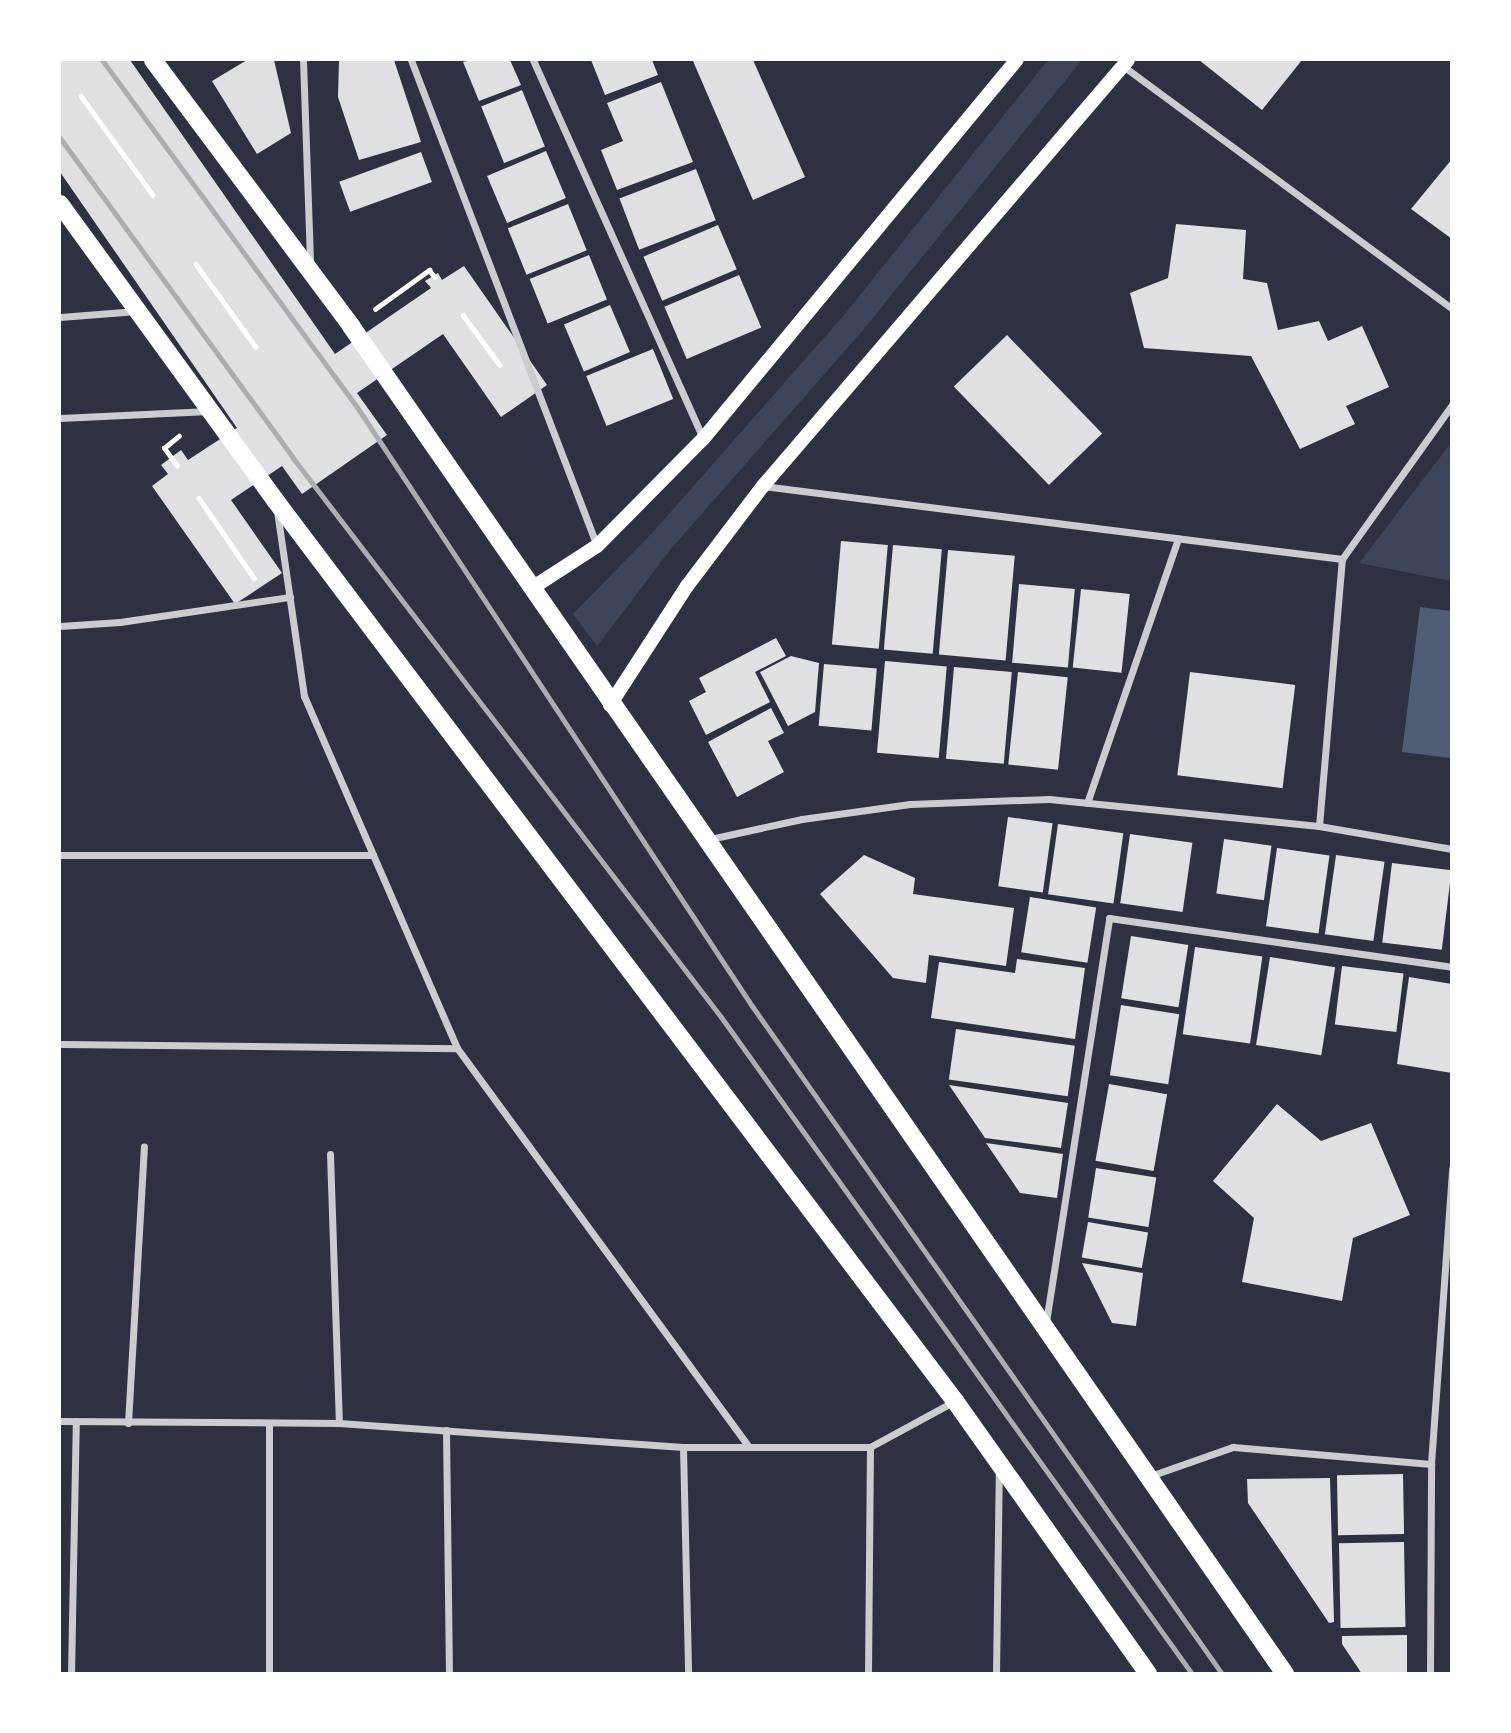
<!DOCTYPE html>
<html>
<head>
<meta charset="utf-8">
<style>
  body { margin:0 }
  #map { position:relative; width:1511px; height:1733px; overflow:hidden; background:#2d3142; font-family:Literata,serif }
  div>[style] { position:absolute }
  .green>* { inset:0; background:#3c4559 }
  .water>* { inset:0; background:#4f5d75 }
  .building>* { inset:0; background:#e0e0e3; transform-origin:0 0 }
  .path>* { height:4.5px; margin:-2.25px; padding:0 2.25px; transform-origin:2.25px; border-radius:2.25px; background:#fff }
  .minor>* { height:7px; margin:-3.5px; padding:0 3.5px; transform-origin:3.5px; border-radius:3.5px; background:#caccd0 }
  .secondary>* { height:14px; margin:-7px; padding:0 7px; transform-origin:7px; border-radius:7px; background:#fff }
  .primary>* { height:18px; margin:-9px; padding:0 9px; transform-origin:9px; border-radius:9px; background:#fff }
  .rail>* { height:5px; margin:-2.5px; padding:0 2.5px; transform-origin:2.5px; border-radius:2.5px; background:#abadb3 }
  span { translate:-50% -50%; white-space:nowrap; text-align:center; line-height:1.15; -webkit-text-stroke:6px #fff; paint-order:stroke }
  .frame { position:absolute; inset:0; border:61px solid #fff; pointer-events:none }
</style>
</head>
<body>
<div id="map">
  <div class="green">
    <i style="clip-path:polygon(1048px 60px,1082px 60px,863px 330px,671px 549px,597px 646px,573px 614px,653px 532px,844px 315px)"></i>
    <i style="clip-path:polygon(1451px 443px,1451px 581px,1359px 563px)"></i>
  </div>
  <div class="water">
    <i style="clip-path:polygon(1420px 607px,1451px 611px,1451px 758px,1402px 752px)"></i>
  </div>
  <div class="building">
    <i style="clip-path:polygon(60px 60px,130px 60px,335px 354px,431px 288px,425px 281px,438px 273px,442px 280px,464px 266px,547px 385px,501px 417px,443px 334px,357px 393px,387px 435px,302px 494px,282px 466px,231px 500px,282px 573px,235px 604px,152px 486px,168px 474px,161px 465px,181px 450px,188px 460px,237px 428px,60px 172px)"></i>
    <i style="clip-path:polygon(247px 60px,274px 60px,291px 133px,257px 154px,212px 81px)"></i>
    <i style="clip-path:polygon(339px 60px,394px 60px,421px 142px,359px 160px,338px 97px)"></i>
    <i style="clip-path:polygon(470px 60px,510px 60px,521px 85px,479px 101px,463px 62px)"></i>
    <i style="clip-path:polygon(591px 60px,652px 60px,658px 75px,605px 95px)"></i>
    <i style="clip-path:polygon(753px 60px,805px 177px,753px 200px,693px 61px)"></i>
    <i style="clip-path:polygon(1199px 60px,1302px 60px,1262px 110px)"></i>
    <i style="clip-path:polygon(661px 82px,693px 162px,617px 190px,601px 150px,623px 141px,607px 103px)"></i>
    <i style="left:522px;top:90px;width:61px;height:44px;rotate:68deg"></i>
    <i style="left:546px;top:151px;width:51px;height:64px;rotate:67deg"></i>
    <i style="left:421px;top:152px;width:32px;height:87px;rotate:70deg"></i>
    <i style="clip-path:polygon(1452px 159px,1452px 239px,1411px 209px)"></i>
    <i style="left:696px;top:169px;width:55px;height:82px;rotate:69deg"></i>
    <i style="left:568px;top:204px;width:50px;height:65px;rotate:68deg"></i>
    <i style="clip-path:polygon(1176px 224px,1246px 230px,1243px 279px,1267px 283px,1278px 330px,1319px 321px,1328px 341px,1362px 326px,1389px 387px,1346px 406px,1355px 424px,1300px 449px,1251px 356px,1144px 348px,1130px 293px,1168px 278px)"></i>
    <i style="left:718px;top:225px;width:48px;height:81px;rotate:67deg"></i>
    <i style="left:589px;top:255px;width:48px;height:64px;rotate:68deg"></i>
    <i style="left:739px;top:275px;width:57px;height:81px;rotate:67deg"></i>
    <i style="left:610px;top:305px;width:51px;height:50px;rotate:67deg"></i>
    <i style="left:1007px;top:335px;width:137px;height:74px;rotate:46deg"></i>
    <i style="left:653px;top:349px;width:54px;height:72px;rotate:68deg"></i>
    <i style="left:841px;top:541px;width:47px;height:104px;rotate:5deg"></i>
    <i style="left:893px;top:545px;width:49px;height:105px;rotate:5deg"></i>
    <i style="left:948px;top:550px;width:67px;height:105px;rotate:5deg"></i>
    <i style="left:1019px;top:584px;width:56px;height:79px;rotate:5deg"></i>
    <i style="left:1081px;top:589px;width:49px;height:79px;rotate:6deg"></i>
    <i style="clip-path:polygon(776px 638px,786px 656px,755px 672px,770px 702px,706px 735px,689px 701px,706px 692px,699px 678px)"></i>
    <i style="clip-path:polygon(791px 656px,819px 663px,815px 712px,788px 726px,760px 672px)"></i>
    <i style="left:885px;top:661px;width:62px;height:92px;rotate:5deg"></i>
    <i style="left:824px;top:664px;width:53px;height:62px;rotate:5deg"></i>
    <i style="left:954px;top:667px;width:58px;height:92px;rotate:5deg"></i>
    <i style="left:1018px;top:672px;width:50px;height:93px;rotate:6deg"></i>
    <i style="left:1190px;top:672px;width:106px;height:104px;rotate:7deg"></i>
    <i style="clip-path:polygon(771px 708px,784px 733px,768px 741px,784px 772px,737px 797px,708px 742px)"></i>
    <i style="left:1008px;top:817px;width:45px;height:70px;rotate:8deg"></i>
    <i style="left:1058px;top:824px;width:66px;height:71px;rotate:8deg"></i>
    <i style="left:1130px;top:834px;width:63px;height:70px;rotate:8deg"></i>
    <i style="left:1224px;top:839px;width:48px;height:55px;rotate:8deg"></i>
    <i style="left:1277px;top:848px;width:53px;height:79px;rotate:8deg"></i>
    <i style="clip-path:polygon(864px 855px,915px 878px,913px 894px,1014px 908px,1006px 966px,929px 955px,926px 983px,893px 978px,820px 894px)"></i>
    <i style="left:1336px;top:855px;width:49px;height:80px;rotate:8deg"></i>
    <i style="left:1392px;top:863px;width:60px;height:80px;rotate:7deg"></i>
    <i style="left:1030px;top:897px;width:67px;height:56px;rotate:9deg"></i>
    <i style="left:1131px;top:936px;width:58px;height:63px;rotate:9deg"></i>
    <i style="left:1195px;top:947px;width:68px;height:88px;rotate:8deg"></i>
    <i style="left:1270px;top:957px;width:66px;height:89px;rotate:9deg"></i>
    <i style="clip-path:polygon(1017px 959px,1085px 968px,1075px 1039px,931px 1018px,939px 962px,1015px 973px)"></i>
    <i style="left:1342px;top:966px;width:62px;height:59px;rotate:7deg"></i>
    <i style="clip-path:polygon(1409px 977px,1452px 984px,1452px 1073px,1397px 1064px)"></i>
    <i style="left:1121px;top:1005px;width:59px;height:71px;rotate:9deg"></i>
    <i style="left:956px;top:1029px;width:120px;height:51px;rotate:8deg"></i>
    <i style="left:1109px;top:1084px;width:59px;height:78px;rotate:10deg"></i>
    <i style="clip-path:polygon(949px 1085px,1068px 1103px,1061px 1148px,985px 1138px)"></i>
    <i style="clip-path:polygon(1277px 1104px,1321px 1141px,1371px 1123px,1410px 1215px,1353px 1238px,1342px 1301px,1242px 1282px,1254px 1218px,1213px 1181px)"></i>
    <i style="clip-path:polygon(986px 1143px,1063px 1154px,1057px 1198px,1020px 1193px)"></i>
    <i style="left:1096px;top:1168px;width:61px;height:50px;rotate:9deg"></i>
    <i style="left:1088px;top:1222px;width:61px;height:36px;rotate:10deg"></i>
    <i style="clip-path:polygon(1082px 1263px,1143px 1273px,1136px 1326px,1112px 1323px)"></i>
    <i style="left:1403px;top:1474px;width:60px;height:66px;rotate:89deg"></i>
    <i style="clip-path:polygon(1330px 1478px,1334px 1622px,1329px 1623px,1248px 1503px,1247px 1479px)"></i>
    <i style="left:1404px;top:1542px;width:85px;height:65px;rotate:89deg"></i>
    <i style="clip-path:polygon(1407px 1635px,1407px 1674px,1362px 1674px,1342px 1644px,1342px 1636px)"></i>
  </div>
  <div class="path">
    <i style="left:81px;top:96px;width:122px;rotate:54deg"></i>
    <i style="left:196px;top:264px;width:102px;rotate:54.1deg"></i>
    <i style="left:375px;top:309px;width:67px;rotate:-35.8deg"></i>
    <i style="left:429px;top:270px;width:9px;rotate:49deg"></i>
    <i style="left:463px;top:315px;width:62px;rotate:53.5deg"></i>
    <i style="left:177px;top:466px;width:22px;rotate:-126deg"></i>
    <i style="left:164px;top:448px;width:19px;rotate:-39deg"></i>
    <i style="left:199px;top:498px;width:97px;rotate:55.5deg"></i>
  </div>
  <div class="minor">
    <i style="left:303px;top:60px;width:204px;rotate:88deg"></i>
    <i style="left:411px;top:60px;width:520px;rotate:69.06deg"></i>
    <i style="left:533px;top:60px;width:415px;rotate:65.8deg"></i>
    <i style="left:1123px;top:66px;width:409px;rotate:36.4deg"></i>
    <i style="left:60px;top:317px;width:77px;rotate:-4.5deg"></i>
    <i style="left:60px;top:418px;width:149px;rotate:-2.7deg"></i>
    <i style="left:763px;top:486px;width:584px;rotate:7.19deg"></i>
    <i style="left:277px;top:511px;width:187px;rotate:81.7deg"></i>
    <i style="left:304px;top:696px;width:384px;rotate:66.5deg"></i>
    <i style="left:457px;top:1048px;width:493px;rotate:53.8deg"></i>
    <i style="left:60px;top:626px;width:60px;rotate:-3.8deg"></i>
    <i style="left:120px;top:622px;width:172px;rotate:-8.4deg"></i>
    <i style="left:1087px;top:803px;width:280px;rotate:-71deg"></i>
    <i style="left:1319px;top:826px;width:268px;rotate:-85.1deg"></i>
    <i style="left:1342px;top:559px;width:189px;rotate:-54.5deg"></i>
    <i style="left:710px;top:839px;width:94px;rotate:-12.3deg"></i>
    <i style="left:802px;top:819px;width:109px;rotate:-7.9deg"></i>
    <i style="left:910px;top:804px;width:139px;rotate:-2.1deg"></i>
    <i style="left:1049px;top:799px;width:271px;rotate:5.7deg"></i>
    <i style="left:1319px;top:826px;width:135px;rotate:9.8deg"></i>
    <i style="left:60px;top:855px;width:313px"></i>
    <i style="left:60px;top:1044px;width:397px;rotate:0.6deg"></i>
    <i style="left:330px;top:1154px;width:269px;rotate:88.1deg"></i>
    <i style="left:1046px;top:1322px;width:409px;rotate:-81.1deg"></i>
    <i style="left:1109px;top:918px;width:346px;rotate:8.1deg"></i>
    <i style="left:60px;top:1421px;width:279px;rotate:0.4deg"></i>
    <i style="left:339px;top:1423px;width:345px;rotate:4deg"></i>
    <i style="left:683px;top:1447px;width:187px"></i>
    <i style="left:870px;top:1447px;width:94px;rotate:-28.5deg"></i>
    <i style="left:128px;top:1423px;width:277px;rotate:-86.7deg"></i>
    <i style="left:446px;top:1430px;width:244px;rotate:89.3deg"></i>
    <i style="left:683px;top:1447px;width:227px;rotate:88.7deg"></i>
    <i style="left:1150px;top:1476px;width:88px;rotate:-19.3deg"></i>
    <i style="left:1233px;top:1447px;width:199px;rotate:4.9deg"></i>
    <i style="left:71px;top:1674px;width:253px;rotate:-88.9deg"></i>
    <i style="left:269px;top:1674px;width:251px;rotate:-90deg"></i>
    <i style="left:868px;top:1674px;width:227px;rotate:-89.5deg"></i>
    <i style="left:996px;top:1674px;width:203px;rotate:-89.2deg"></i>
    <i style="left:1430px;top:1674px;width:210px;rotate:-89.7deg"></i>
    <i style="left:1431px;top:1464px;width:296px;rotate:-85.9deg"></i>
  </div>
  <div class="secondary">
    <i style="left:532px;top:588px;width:77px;rotate:-32.9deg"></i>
    <i style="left:597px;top:546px;width:151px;rotate:-45.3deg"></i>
    <i style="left:703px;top:439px;width:492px;rotate:-50.4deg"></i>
    <i style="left:610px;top:705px;width:142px;rotate:-57.1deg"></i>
    <i style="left:687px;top:586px;width:126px;rotate:-52.8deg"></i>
    <i style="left:763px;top:486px;width:561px;rotate:-49.41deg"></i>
  </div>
  <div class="primary">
    <i style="left:153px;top:60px;width:332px;rotate:53.3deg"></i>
    <i style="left:351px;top:326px;width:1640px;rotate:55.28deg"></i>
    <i style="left:60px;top:204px;width:366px;rotate:54deg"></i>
    <i style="left:275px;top:500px;width:1129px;rotate:52.96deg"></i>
    <i style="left:955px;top:1401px;width:334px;rotate:54.7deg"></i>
  </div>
  <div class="rail">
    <i style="left:102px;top:60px;width:434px;rotate:53.7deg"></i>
    <i style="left:359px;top:410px;width:714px;rotate:56.6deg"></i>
    <i style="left:752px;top:1006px;width:817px;rotate:54.87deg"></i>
    <i style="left:60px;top:138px;width:396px;rotate:53.9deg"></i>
    <i style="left:293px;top:458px;width:704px;rotate:52.56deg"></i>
    <i style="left:721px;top:1017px;width:808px;rotate:54.36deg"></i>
  </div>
  <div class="frame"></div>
</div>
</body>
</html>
